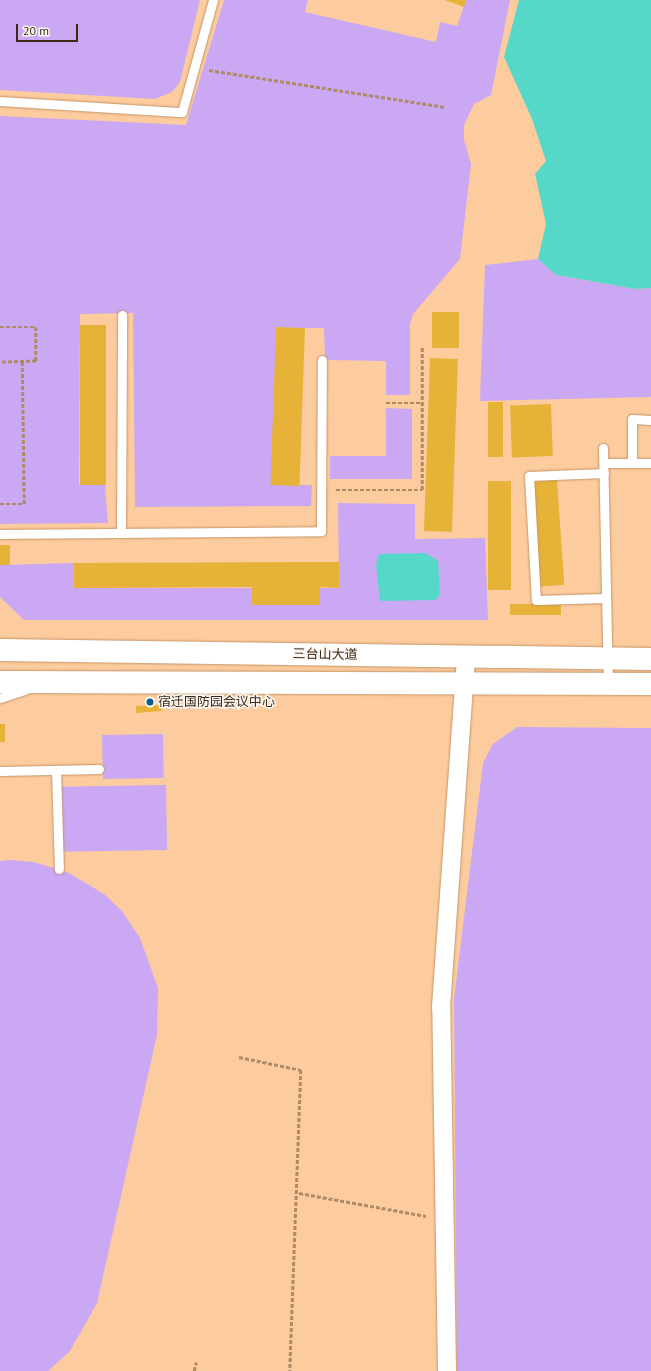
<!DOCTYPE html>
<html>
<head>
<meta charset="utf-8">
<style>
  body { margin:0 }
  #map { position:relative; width:651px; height:1371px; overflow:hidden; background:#fdcc9e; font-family:"PT Sans","Noto Sans SC",sans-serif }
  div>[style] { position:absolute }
  .green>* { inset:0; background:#caa8f4; transform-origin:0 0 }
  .water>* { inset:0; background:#55d8c8 }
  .building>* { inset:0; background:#e6b237; transform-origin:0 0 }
  .path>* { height:2.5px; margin-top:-1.25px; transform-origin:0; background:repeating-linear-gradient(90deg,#ae8a67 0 4px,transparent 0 6px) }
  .roads { filter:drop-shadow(0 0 1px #c49569) drop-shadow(0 0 1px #c49569) }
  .service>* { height:9px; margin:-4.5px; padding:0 4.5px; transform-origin:4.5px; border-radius:4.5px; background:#fff }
  .minor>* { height:18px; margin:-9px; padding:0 9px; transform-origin:9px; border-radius:9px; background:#fff }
  .secondary>* { height:22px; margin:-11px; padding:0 11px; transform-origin:11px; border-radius:11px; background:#fff }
  .dots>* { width:11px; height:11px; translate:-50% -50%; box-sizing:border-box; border:2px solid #fcf7f2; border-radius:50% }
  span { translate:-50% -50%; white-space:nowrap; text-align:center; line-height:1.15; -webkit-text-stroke:3px #fcf7f2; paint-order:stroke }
  .street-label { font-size:13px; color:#3c2917 }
  .poi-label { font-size:13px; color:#3c2917 }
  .left { translate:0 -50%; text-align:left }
  .scale { position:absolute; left:16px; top:24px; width:62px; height:18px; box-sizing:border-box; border:2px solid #3c2917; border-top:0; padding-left:5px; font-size:12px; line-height:14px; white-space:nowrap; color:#3c2917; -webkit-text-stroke:3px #fcf7f2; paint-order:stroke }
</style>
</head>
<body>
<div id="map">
  <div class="green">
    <i style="clip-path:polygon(0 0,200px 0,180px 82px,172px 92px,155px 99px,0 90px)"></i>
    <i style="clip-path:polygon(224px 0,308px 0,305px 12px,436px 42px,440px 22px,457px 26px,466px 0,510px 0,491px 95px,474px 104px,464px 125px,464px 140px,471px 164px,460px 259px,413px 314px,410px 324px,410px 395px,386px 395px,386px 361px,325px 360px,324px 328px,276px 328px,274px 485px,312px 485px,311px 506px,135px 507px,133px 313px,80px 314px,79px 485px,105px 485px,108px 523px,0 524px,0 116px,186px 125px)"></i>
    <i style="clip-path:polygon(538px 259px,556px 275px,636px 289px,651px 288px,651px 397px,480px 401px,485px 265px)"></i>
    <i style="clip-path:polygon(386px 408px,412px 409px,412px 479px,330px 479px,330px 456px,386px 456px)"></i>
    <i style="clip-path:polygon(338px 503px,415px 504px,415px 539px,485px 538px,488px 620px,24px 620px,0 597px,0 565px,74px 563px,75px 588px,339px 588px)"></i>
    <i style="clip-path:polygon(517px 727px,651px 728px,651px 1371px,457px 1371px,454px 999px,483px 763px,493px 744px)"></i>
    <i style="left:163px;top:734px;width:44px;height:61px;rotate:89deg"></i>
    <i style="left:166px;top:785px;width:65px;height:106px;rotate:89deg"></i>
    <i style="clip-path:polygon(9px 860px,33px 862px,67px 872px,104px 894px,122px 911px,140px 938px,158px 988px,157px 1035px,97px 1303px,70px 1351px,48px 1371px,0 1371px,0 861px)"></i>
  </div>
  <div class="water">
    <i style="clip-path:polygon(519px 0,651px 0,651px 288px,636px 289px,556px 275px,538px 259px,546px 224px,535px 174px,546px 161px,532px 119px,504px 57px)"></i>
    <i style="clip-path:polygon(426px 553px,438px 561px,440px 595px,435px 600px,380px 601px,376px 565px,379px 554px)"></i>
  </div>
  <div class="building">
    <i style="clip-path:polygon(445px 0,466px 0,464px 7px)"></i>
    <i style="left:432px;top:312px;width:27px;height:36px"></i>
    <i style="left:80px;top:325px;width:26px;height:160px"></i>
    <i style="left:276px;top:327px;width:29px;height:158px;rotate:2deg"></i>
    <i style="left:430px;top:358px;width:28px;height:173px;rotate:2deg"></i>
    <i style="left:488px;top:402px;width:15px;height:55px"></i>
    <i style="left:551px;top:404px;width:52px;height:41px;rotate:88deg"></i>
    <i style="left:557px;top:480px;width:105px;height:24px;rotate:86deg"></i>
    <i style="left:488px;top:481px;width:23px;height:109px"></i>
    <i style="left:0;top:545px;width:10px;height:20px"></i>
    <i style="clip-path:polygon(339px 562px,339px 588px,320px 587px,320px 605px,252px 605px,252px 587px,74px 588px,74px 563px)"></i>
    <i style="left:510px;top:604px;width:51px;height:11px"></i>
    <i style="clip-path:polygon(162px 705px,162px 711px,136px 713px,136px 706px)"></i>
    <i style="left:0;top:724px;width:5px;height:18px"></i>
  </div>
  <div class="path">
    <i style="left:209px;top:70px;width:239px;rotate:8.9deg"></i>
    <i style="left:0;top:327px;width:36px"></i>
    <i style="left:36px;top:327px;width:34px;rotate:90deg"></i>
    <i style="left:36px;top:361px;width:36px;rotate:178deg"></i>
    <i style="left:386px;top:403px;width:36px"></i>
    <i style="left:336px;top:490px;width:86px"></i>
    <i style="left:422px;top:490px;width:143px;rotate:-90deg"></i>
    <i style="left:0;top:504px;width:24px"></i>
    <i style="left:24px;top:504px;width:143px;rotate:-90.8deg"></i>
    <i style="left:239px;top:1057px;width:63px;rotate:11.8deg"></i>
    <i style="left:301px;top:1070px;width:301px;rotate:92.1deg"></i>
    <i style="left:299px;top:1193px;width:129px;rotate:10.3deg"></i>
    <i style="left:194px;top:1371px;width:9px;rotate:-77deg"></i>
  </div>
  <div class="roads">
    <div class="service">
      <i style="left:0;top:101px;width:182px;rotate:3.5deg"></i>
      <i style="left:182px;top:112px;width:116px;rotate:-74.5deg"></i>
      <i style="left:603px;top:448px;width:236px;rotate:88.8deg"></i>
      <i style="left:604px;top:463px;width:47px"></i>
      <i style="left:632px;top:463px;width:44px;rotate:-90deg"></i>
      <i style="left:632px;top:419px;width:19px;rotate:3deg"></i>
      <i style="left:604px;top:473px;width:75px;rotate:177.7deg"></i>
      <i style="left:529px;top:476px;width:124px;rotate:86.8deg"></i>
      <i style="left:536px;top:600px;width:70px;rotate:-1.6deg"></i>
      <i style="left:121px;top:533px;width:218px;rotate:-89.7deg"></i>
      <i style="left:0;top:534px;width:321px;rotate:-0.5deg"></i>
      <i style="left:321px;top:531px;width:171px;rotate:-89.7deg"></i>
      <i style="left:0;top:698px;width:26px;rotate:-18deg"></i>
      <i style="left:56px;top:770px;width:99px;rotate:88.3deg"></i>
      <i style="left:0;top:771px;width:99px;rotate:-1.2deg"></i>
    </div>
    <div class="minor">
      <i style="left:447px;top:1371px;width:364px;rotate:-90.9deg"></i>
      <i style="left:441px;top:1007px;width:351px;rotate:-85.9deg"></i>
    </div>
    <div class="secondary">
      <i style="left:0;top:650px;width:651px;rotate:0.79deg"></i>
      <i style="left:0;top:682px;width:651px;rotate:0.18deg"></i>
    </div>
  </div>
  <div class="dots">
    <i style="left:150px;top:702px;background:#0e5c8f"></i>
  </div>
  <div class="street-label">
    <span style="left:325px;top:655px;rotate:1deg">三台山大道</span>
  </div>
  <div class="poi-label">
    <span class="left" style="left:158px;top:702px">宿迁国防园会议中心</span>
  </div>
  <div class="scale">20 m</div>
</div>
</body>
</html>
